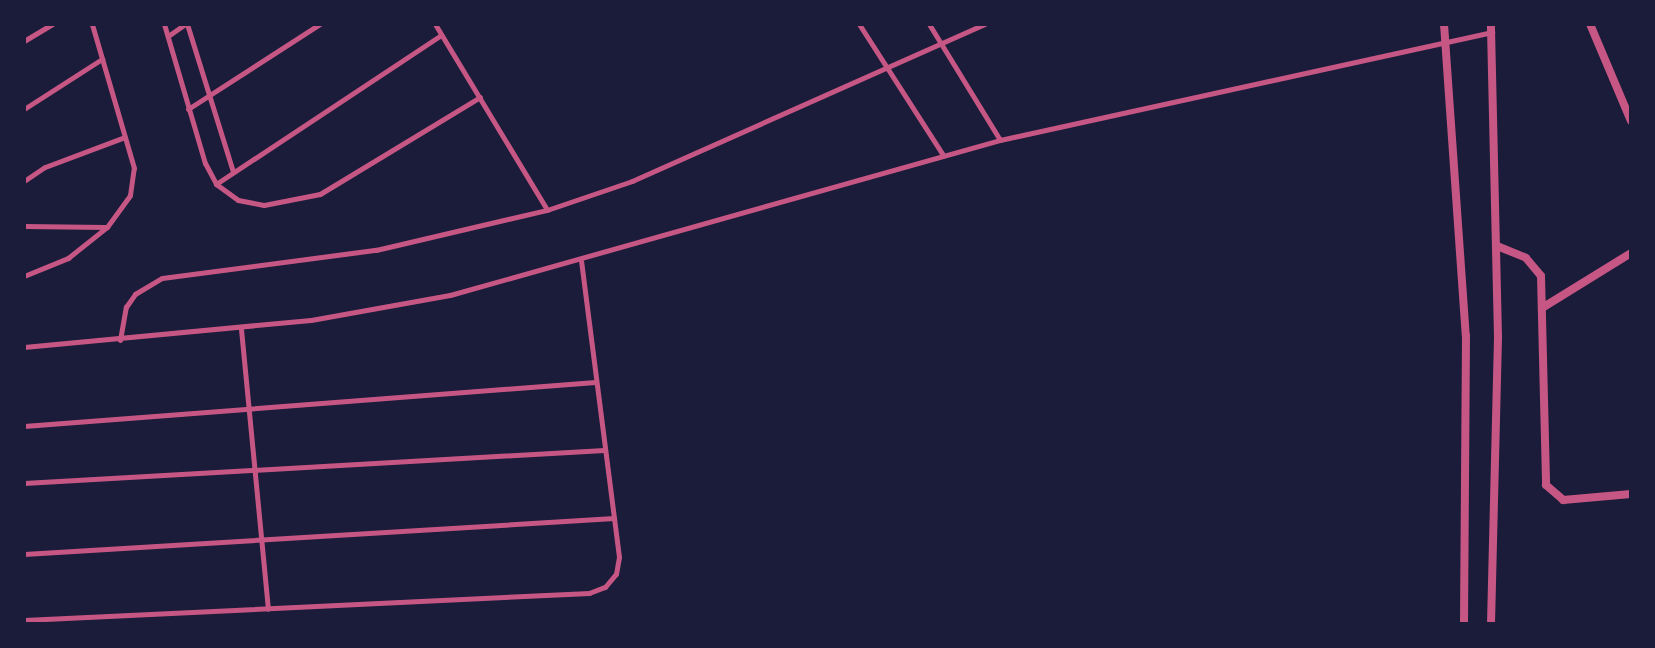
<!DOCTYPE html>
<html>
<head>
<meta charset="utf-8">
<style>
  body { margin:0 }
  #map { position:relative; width:1655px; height:648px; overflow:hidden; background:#1b1b3a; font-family:"Golos Text",sans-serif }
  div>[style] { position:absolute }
  .service>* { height:5px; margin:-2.5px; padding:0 2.5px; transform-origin:2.5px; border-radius:2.5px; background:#c65784 }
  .minor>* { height:8px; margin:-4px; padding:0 4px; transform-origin:4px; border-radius:4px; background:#c65784 }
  span { translate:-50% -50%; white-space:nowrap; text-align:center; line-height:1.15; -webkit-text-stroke:6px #1b1b3a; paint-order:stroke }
  .frame { position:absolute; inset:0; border:26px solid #1b1b3a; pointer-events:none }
</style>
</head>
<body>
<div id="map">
  <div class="service">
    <i style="left:164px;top:24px;width:145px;rotate:73.6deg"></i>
    <i style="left:205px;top:163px;width:24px;rotate:62deg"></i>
    <i style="left:216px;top:184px;width:27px;rotate:36deg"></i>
    <i style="left:238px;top:200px;width:26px;rotate:11deg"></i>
    <i style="left:264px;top:205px;width:57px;rotate:-11.1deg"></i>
    <i style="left:320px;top:194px;width:187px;rotate:-31.2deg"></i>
    <i style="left:187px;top:24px;width:155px;rotate:72.7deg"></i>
    <i style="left:435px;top:24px;width:217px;rotate:58.9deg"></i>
    <i style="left:859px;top:24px;width:156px;rotate:57.3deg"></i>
    <i style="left:929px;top:24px;width:136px;rotate:58.5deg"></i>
    <i style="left:168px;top:36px;width:21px;rotate:-35deg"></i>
    <i style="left:24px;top:41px;width:33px;rotate:-31deg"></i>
    <i style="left:24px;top:109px;width:93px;rotate:-32.7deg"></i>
    <i style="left:188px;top:109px;width:157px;rotate:-32.8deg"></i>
    <i style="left:24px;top:181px;width:25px;rotate:-34deg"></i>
    <i style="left:45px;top:167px;width:85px;rotate:-20.6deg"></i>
    <i style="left:216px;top:184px;width:270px;rotate:-33.5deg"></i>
    <i style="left:24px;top:226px;width:82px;rotate:0.7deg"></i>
    <i style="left:24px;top:276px;width:48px;rotate:-22.2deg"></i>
    <i style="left:68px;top:258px;width:50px;rotate:-38.5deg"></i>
    <i style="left:107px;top:227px;width:39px;rotate:-54deg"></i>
    <i style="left:130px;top:195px;width:27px;rotate:-82deg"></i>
    <i style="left:134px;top:168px;width:150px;rotate:-106.3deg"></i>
    <i style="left:241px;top:329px;width:281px;rotate:84.5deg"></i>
    <i style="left:120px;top:340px;width:34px;rotate:-80deg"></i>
    <i style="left:126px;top:307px;width:16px;rotate:-55deg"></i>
    <i style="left:135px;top:294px;width:31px;rotate:-31deg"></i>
    <i style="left:162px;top:278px;width:216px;rotate:-7.5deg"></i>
    <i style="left:376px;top:250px;width:176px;rotate:-13.2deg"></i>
    <i style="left:547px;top:210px;width:90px;rotate:-18.8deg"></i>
    <i style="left:632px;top:181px;width:386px;rotate:-24deg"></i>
    <i style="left:24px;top:347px;width:288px;rotate:-5.4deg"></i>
    <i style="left:311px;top:320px;width:141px;rotate:-10.2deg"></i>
    <i style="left:450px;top:295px;width:571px;rotate:-15.74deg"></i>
    <i style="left:1000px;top:140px;width:504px;rotate:-12.38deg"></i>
    <i style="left:24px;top:426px;width:573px;rotate:-4.41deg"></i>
    <i style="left:24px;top:483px;width:581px;rotate:-3.26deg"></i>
    <i style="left:24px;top:554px;width:591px;rotate:-3.49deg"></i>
    <i style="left:24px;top:620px;width:566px;rotate:-2.74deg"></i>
    <i style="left:589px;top:593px;width:17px;rotate:-21deg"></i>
    <i style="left:605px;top:587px;width:17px;rotate:-50deg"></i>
    <i style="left:616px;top:574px;width:17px;rotate:-80deg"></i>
    <i style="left:619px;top:557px;width:298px;rotate:-97.3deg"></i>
  </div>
  <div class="minor">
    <i style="left:1444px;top:24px;width:313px;rotate:86deg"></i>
    <i style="left:1466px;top:336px;width:288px;rotate:90.4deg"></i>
    <i style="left:1590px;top:24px;width:105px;rotate:67.1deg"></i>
    <i style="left:1497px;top:246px;width:31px;rotate:22deg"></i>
    <i style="left:1526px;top:258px;width:23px;rotate:50deg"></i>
    <i style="left:1541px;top:276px;width:209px;rotate:88.6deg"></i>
    <i style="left:1546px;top:485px;width:23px;rotate:41deg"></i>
    <i style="left:1563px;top:500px;width:68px;rotate:-5deg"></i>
    <i style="left:1542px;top:308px;width:105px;rotate:-31.7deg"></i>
    <i style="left:1491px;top:624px;width:287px;rotate:-88.6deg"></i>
    <i style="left:1498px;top:337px;width:313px;rotate:-91.3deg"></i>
  </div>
  <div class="frame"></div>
</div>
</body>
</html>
